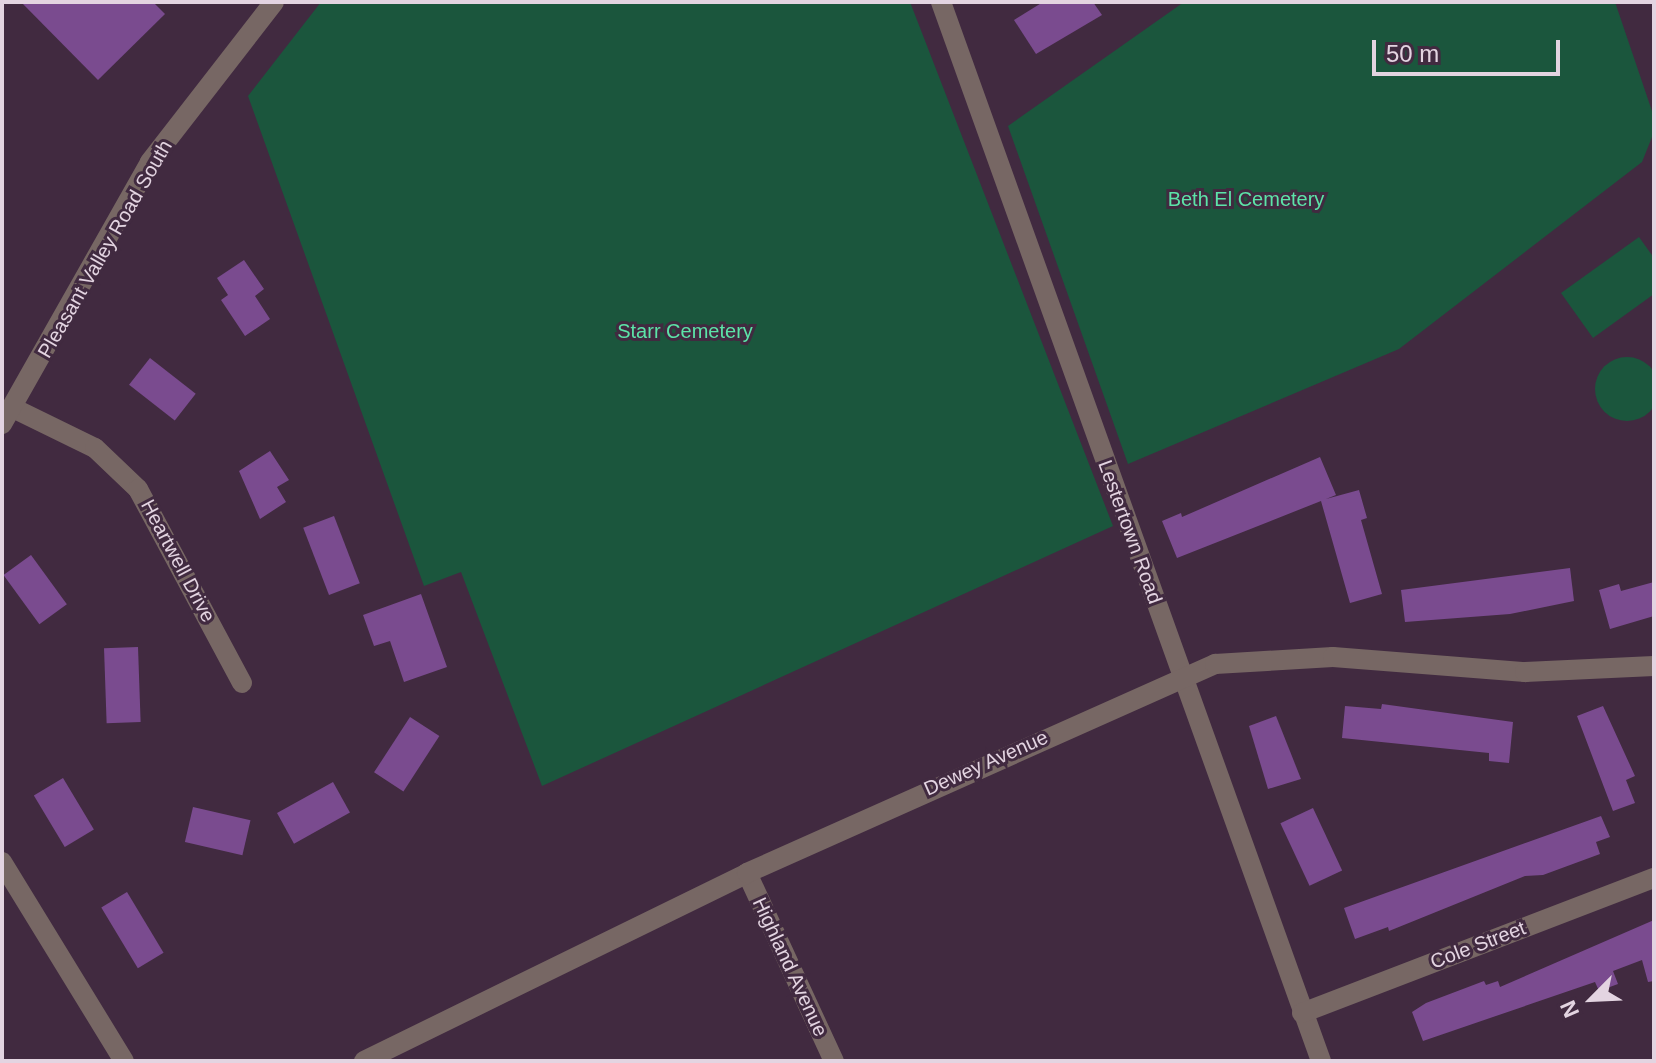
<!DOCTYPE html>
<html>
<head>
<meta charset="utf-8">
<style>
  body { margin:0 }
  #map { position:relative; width:1656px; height:1063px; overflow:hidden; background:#412a40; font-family:Arial,sans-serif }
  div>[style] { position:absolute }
  .green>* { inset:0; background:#1b563d }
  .round { border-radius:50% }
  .building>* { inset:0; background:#7a4b8f; transform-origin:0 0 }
  .minor>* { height:20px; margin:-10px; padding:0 10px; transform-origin:10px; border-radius:10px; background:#776764 }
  span { translate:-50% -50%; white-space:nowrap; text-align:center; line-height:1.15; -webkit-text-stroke:6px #412a40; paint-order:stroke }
  .park-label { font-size:20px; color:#5ce4a8 }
  .street-label { font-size:20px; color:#e3d4e1 }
  .frame { position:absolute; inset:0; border:4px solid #e3d4e1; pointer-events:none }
  .north { position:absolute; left:1552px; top:959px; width:80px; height:80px; -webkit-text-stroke:6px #412a40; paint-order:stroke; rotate:246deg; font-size:22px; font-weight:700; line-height:32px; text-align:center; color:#e3d4e1 }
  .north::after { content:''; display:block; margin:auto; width:28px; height:36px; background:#e3d4e1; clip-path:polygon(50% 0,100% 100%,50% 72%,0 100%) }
  .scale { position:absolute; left:1372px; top:40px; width:188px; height:36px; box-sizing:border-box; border:4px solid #e3d4e1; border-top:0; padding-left:10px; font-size:24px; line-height:28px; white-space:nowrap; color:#e3d4e1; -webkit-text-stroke:6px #412a40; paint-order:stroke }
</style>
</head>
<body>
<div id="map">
  <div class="green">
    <i style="clip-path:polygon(321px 2px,910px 2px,1113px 526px,542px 786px,461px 572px,424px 586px,248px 96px)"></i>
    <i style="clip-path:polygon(1184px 2px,1615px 2px,1654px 117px,1654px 132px,1642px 162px,1399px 349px,1128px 464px,1008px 126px)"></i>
    <i style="clip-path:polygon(1639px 237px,1654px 258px,1654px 294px,1593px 338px,1561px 293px)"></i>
    <i class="round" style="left:1595px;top:357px;width:64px;height:64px"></i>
  </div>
  <div class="building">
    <i style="clip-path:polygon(21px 2px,153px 2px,165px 14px,98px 80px)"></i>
    <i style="clip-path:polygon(1043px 2px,1093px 2px,1102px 15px,1036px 54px,1014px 20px)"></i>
    <i style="clip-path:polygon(244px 260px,264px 289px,255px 296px,270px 319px,245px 336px,221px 300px,228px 295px,217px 278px)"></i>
    <i style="left:150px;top:358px;width:58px;height:34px;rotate:38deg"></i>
    <i style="clip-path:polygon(270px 451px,289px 480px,277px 487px,286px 502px,260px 519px,239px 471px)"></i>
    <i style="clip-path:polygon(1320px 457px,1336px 495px,1326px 499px,1359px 490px,1367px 518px,1361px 520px,1382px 594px,1350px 603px,1321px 501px,1177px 558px,1162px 521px,1181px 513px,1182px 517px)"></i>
    <i style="left:334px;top:516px;width:72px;height:33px;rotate:69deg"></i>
    <i style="left:31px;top:555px;width:61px;height:34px;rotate:54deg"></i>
    <i style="clip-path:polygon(1570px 568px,1574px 601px,1510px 614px,1405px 622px,1401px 590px)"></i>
    <i style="clip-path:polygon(1654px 582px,1654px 616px,1610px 629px,1599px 590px,1619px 584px,1621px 591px)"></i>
    <i style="clip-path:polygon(421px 594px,447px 667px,404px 682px,390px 641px,374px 646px,363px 615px)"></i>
    <i style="left:138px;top:647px;width:75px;height:34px;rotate:88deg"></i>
    <i style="clip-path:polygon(1382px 704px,1513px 722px,1509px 763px,1489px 761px,1489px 753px,1342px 738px,1345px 706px,1381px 709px)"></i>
    <i style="clip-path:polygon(1603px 706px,1635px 776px,1626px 780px,1635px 803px,1613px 811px,1577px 716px)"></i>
    <i style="clip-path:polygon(1276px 716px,1301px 779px,1268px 789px,1249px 726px)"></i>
    <i style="left:410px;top:717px;width:35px;height:66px;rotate:33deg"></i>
    <i style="left:63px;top:778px;width:60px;height:34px;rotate:59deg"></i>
    <i style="left:333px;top:782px;width:35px;height:64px;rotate:61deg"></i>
    <i style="left:193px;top:807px;width:59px;height:36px;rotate:13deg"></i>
    <i style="left:1313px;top:808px;width:69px;height:36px;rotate:65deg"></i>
    <i style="clip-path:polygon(1601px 816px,1610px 837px,1596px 842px,1600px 854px,1543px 875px,1525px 876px,1389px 931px,1388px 927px,1355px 939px,1344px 908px)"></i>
    <i style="left:127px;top:892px;width:71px;height:30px;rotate:59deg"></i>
    <i style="clip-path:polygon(1654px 920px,1654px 981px,1648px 982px,1642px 960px,1613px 971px,1618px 984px,1599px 991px,1595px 982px,1423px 1041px,1412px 1012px,1426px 1003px,1484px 981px,1486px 985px,1498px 981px,1500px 987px)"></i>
  </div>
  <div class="minor">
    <i style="left:941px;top:2px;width:1125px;rotate:70.26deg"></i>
    <i style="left:13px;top:408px;width:91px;rotate:26deg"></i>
    <i style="left:95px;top:448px;width:59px;rotate:43.6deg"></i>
    <i style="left:138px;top:489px;width:220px;rotate:61.8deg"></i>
    <i style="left:2px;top:424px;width:301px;rotate:-60.5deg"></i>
    <i style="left:150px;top:162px;width:202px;rotate:-52.2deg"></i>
    <i style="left:2px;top:862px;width:233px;rotate:58.5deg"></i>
    <i style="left:747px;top:873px;width:207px;rotate:65.2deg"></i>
    <i style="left:1302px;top:1013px;width:377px;rotate:-21deg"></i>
    <i style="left:364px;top:1061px;width:427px;rotate:-26.1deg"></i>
    <i style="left:747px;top:873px;width:513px;rotate:-24.06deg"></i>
    <i style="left:1215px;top:664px;width:118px;rotate:-3.4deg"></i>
    <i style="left:1333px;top:657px;width:193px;rotate:4.5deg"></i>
    <i style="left:1525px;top:672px;width:129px;rotate:-2.7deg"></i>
  </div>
  <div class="park-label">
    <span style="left:1246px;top:199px">Beth El Cemetery</span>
    <span style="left:685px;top:331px">Starr Cemetery</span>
  </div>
  <div class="street-label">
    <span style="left:105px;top:249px;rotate:-60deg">Pleasant Valley Road South</span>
    <span style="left:1130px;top:532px;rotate:70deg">Lestertown Road</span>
    <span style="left:178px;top:561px;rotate:62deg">Heartwell Drive</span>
    <span style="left:986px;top:763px;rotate:-24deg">Dewey Avenue</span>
    <span style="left:1478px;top:945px;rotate:-21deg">Cole Street</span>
    <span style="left:790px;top:967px;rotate:65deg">Highland Avenue</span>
  </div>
  <div class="frame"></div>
  <div class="north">N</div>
  <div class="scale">50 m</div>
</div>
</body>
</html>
